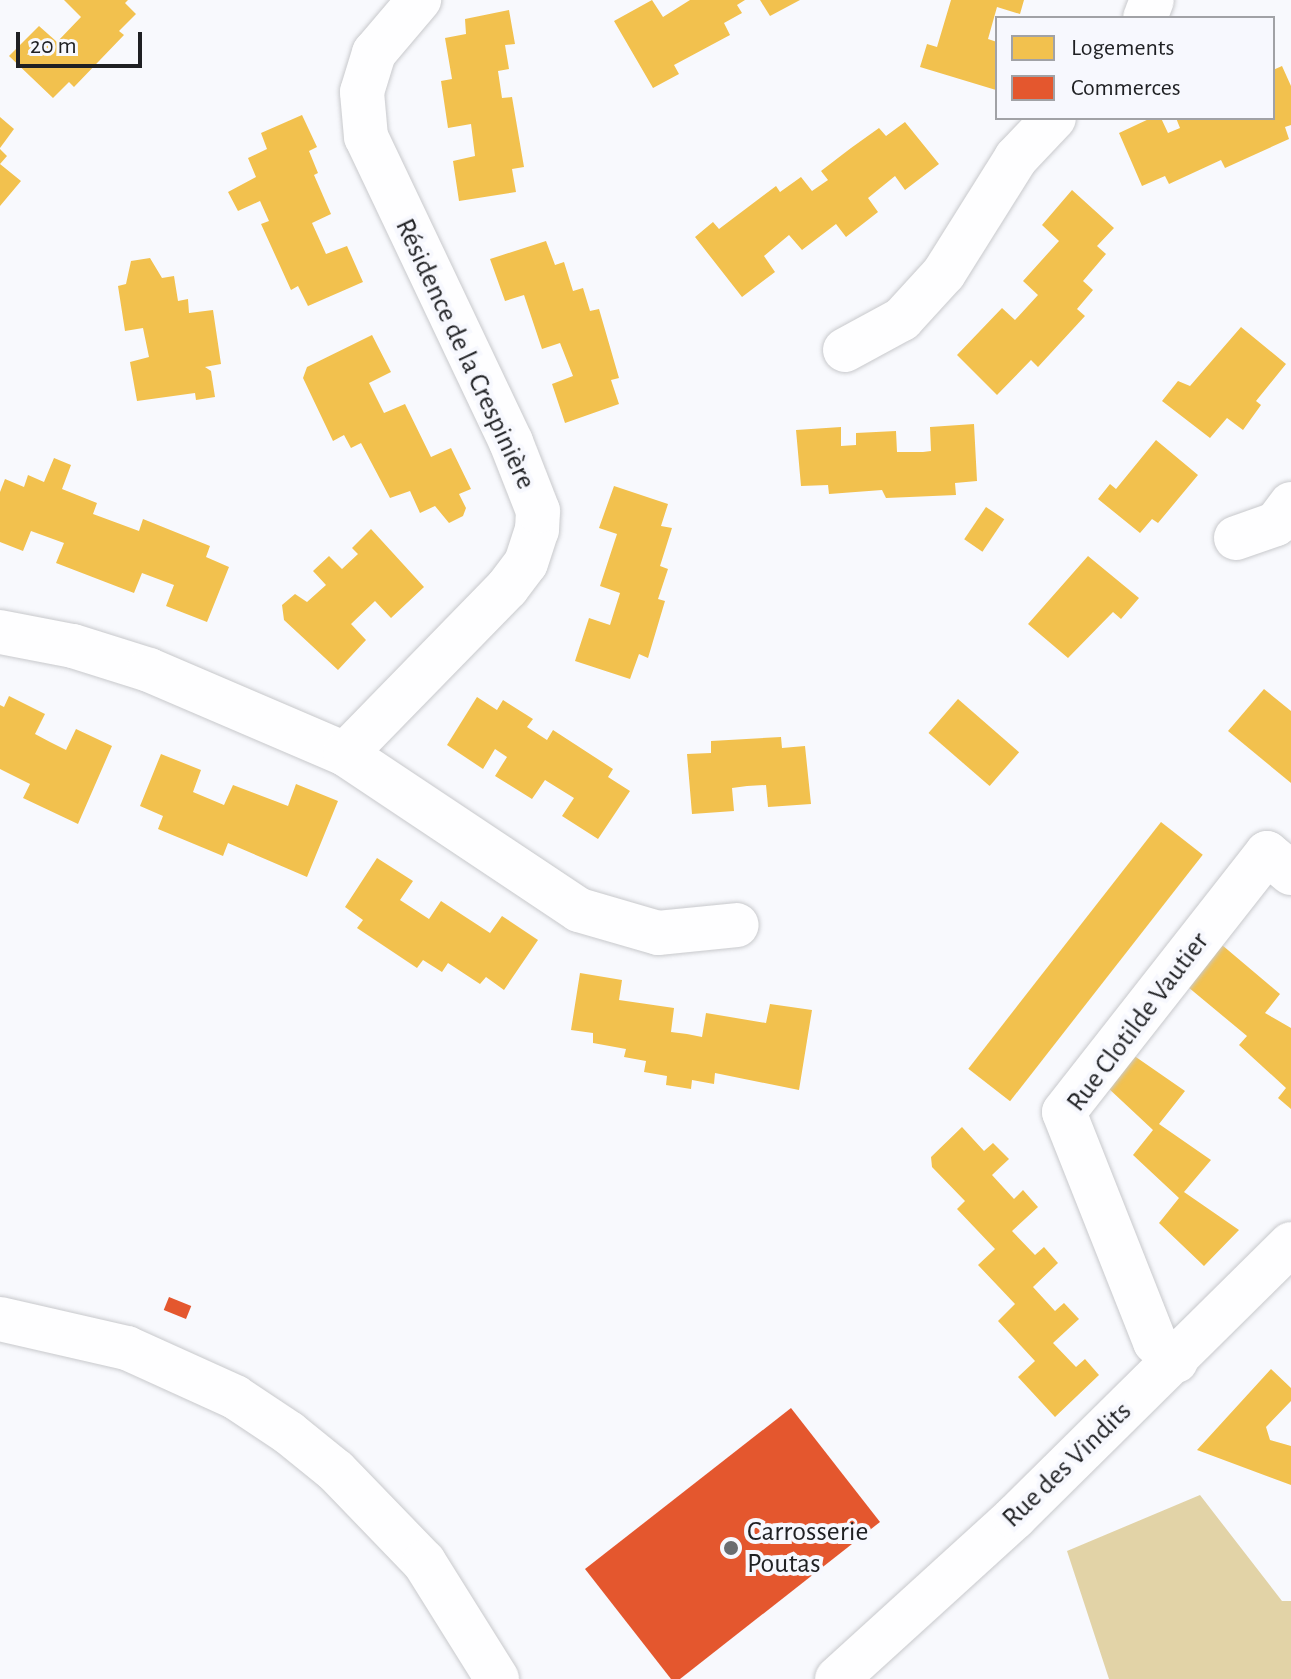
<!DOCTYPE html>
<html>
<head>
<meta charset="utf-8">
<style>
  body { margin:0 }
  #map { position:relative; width:1291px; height:1679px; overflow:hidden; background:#f8f9fd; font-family:"Alegreya Sans",sans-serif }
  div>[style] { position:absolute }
  .water>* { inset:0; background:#e2d3a7 }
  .homes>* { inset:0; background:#f2c14e; transform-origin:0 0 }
  .shops>* { inset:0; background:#e4572e; transform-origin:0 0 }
  .roads { filter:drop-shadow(0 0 2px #c8c9cc) drop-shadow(0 0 2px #c8c9cc) }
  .minor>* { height:44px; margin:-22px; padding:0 22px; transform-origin:22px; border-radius:22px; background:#fefeff }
  .dots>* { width:22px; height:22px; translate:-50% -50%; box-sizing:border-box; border:4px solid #f7f8fe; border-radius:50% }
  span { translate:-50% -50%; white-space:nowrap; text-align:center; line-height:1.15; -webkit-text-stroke:8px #f7f8fe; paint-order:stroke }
  .street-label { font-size:28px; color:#1f2023 }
  .poi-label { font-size:28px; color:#1f2023 }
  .left { translate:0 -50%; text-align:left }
  .legend { position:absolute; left:995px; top:16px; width:280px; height:104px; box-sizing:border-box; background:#f7f8fe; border:2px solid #a1a2a6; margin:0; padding:10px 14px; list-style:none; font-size:24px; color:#1f2023 }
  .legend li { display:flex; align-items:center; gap:16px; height:40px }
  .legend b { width:40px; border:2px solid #a1a2a6 }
  .scale { position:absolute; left:16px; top:32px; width:126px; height:36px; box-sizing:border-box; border:4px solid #1f2023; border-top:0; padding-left:10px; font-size:24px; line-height:28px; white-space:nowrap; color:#1f2023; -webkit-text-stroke:6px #f7f8fe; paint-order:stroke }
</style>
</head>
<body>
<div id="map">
  <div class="water">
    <i style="clip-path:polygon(1200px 1495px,1282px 1601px,1291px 1601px,1291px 1679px,1109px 1679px,1067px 1551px)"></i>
  </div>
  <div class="homes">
    <i style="clip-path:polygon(64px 0,128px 0,125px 3px,136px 14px,119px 31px,124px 35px,74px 87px,69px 82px,53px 98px,9px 56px,39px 26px,57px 42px,81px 17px)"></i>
    <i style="clip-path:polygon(652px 0,663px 17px,690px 0,745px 0,737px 5px,742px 13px,724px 23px,730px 35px,674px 65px,679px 74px,653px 88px,614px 21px)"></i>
    <i style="clip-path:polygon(760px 0,800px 0,770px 16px)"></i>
    <i style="clip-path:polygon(951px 0,1024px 0,1020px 14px,997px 7px,988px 39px,997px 42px,996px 90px,920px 67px,927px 44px,937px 47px)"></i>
    <i style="clip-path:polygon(509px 10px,515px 44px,505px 45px,509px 69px,498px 71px,502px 98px,512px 97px,524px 167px,512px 169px,516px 192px,459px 201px,453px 161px,475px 156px,471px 124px,448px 128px,441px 81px,452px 79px,445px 38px,466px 34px,465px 19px)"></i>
    <i style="clip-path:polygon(1282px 66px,1291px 86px,1291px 125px,1285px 127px,1289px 139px,1225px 168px,1221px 160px,1169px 184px,1165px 176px,1142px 186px,1119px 133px,1151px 118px,1161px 118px,1168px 133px,1180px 128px,1176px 118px,1273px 118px,1273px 70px)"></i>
    <i style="clip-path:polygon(302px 115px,317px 147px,309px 151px,318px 173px,314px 175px,331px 214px,312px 223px,326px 254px,347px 246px,363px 282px,308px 306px,298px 286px,291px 290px,261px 224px,269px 221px,260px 201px,238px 211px,228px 192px,256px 177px,248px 158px,267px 149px,261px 133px)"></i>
    <i style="clip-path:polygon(0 117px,14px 129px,0 148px)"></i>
    <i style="clip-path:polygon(905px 122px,939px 164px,905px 190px,895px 176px,868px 198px,878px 212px,846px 237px,836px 224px,802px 250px,789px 235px,764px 256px,775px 272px,742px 297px,695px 237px,713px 222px,719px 229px,776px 186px,780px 192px,801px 177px,812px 191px,828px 180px,821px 171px,851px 148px,879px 128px,886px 136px)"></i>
    <i style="clip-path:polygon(0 149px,7px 156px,0 164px,21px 181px,0 206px)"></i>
    <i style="clip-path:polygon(1072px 190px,1114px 228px,1097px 246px,1106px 254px,1083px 281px,1093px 290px,1077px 309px,1085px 316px,1038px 367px,1031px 360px,997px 395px,957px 355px,1002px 308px,1015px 320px,1038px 295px,1023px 281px,1059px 241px,1042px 225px)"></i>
    <i style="clip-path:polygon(546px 241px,555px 265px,564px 262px,573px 291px,583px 288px,590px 311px,599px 309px,619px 378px,611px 380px,619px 404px,565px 423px,552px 384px,573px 376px,560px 343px,542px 349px,524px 295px,505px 301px,490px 259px)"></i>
    <i style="clip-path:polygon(150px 258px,162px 278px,174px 276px,178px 301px,188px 299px,189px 313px,213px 310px,221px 364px,205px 367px,211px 371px,215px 397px,196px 400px,195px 393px,137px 401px,130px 362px,149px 357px,143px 328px,125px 331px,118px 286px,126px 284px,131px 261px)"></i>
    <i style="clip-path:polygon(1241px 327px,1286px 364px,1256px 401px,1261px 405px,1243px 430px,1227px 418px,1210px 438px,1162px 401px,1178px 381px,1190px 386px)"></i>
    <i style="clip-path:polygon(372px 335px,391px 372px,369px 383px,384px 413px,405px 404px,431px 457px,451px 448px,471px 489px,459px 494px,466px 508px,463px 516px,449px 523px,435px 506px,420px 513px,410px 491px,390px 498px,361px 443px,351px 448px,344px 435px,333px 441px,303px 378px,307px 367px)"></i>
    <i style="clip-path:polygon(974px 424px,977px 481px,955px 483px,956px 495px,886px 498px,882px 490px,829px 494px,828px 485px,801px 486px,796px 430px,841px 427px,841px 446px,856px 445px,856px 433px,896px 431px,897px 452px,923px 452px,931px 451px,930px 427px)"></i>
    <i style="clip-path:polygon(1156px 440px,1198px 475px,1158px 523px,1152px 519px,1140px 533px,1098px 499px,1110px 484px,1116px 489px)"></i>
    <i style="clip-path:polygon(54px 458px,71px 465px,62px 489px,97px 503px,93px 514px,139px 531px,143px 519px,210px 546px,206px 557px,229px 567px,207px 622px,166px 606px,174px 585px,142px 573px,134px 593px,56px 563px,64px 543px,31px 531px,23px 551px,0 542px,0 492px,5px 479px,24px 487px,28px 475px,44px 482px)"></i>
    <i style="clip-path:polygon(614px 486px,668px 504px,661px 526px,672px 528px,660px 566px,668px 569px,658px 599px,665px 601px,648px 658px,639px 654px,630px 679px,575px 661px,589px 618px,610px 625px,620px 593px,600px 586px,617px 534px,599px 528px)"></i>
    <i style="left:986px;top:507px;width:22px;height:39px;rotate:34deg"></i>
    <i style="clip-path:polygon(371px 529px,424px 587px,391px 618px,375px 601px,351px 624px,366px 640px,338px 670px,284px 620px,282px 605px,295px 594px,307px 602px,326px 585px,313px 571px,329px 556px,342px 569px,358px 554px,352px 548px)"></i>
    <i style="clip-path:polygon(1088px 556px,1139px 598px,1121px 619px,1113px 612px,1068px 658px,1028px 624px)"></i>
    <i style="clip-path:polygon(1264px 689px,1291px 711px,1291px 783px,1228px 731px)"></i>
    <i style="clip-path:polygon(9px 696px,45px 714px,35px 734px,50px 742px,66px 750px,76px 729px,112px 746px,78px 824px,23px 798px,30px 784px,0 769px,0 705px,4px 707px)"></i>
    <i style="clip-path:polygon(477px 697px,497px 710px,503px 700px,533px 719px,527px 727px,547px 740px,553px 730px,613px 769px,608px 777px,630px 791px,598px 839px,562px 816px,574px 798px,545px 780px,532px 799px,495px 776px,507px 757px,495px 749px,483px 769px,447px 745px)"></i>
    <i style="left:958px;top:699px;width:81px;height:45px;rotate:41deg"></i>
    <i style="clip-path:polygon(781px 737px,782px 748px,805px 746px,811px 804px,768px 807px,766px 785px,747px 786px,732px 788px,734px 811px,692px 814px,687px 754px,711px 753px,711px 741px)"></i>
    <i style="clip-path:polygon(161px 754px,201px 770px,193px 792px,224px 805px,233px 785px,288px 806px,296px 784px,338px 801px,307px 877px,228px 843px,223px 856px,158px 829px,163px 816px,140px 806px)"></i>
    <i style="left:1161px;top:822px;width:53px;height:313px;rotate:38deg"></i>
    <i style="clip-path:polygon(377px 858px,413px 881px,400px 900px,429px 919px,441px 901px,490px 933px,502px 916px,538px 940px,504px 990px,486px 977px,480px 984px,448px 963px,442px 972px,423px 960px,417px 968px,357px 928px,363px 920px,345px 907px)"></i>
    <i style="clip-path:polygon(1222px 945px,1280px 994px,1265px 1013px,1291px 1028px,1291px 1109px,1278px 1098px,1286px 1088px,1239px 1045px,1247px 1036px,1188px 987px)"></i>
    <i style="clip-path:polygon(580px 973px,622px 980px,619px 1000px,674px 1008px,671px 1032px,687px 1034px,702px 1037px,706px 1013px,766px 1023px,770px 1004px,812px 1010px,799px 1090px,715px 1073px,714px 1084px,692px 1080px,691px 1089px,666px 1085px,667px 1076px,644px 1072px,646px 1061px,624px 1057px,626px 1049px,593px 1043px,593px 1033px,571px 1030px)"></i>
    <i style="clip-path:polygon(1133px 1055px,1185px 1091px,1159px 1124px,1211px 1160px,1184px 1192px,1239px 1230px,1204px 1266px,1159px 1223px,1179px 1198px,1133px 1155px,1153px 1130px,1107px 1087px)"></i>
    <i style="clip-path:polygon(962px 1127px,984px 1151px,993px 1143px,1009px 1159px,992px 1175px,1014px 1199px,1023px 1190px,1038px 1207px,1012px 1231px,1035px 1255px,1044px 1247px,1058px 1263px,1033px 1287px,1055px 1311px,1064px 1303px,1079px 1319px,1053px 1343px,1076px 1367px,1085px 1359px,1099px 1375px,1055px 1417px,1018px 1377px,1035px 1361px,998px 1321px,1015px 1304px,978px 1265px,995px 1249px,957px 1209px,965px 1201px,932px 1167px,931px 1157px)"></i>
    <i style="clip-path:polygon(1271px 1369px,1291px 1388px,1291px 1401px,1266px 1427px,1270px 1440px,1291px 1446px,1291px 1485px,1197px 1450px)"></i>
  </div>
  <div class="shops">
    <i style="left:169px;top:1297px;width:24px;height:14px;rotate:22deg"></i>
    <i style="clip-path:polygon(791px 1408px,880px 1522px,680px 1679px,671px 1679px,585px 1569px)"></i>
  </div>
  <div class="roads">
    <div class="minor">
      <i style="left:1145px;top:18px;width:19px;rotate:-69deg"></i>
      <i style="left:845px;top:350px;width:65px;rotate:-28.5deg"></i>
      <i style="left:902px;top:319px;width:62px;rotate:-47.6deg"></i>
      <i style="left:944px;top:273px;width:136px;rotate:-57.9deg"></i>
      <i style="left:1016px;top:158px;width:55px;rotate:-46.5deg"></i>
      <i style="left:1236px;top:538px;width:42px;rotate:-19.3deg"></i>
      <i style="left:1276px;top:524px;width:25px;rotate:-53deg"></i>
      <i style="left:0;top:632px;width:74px;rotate:10.9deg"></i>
      <i style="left:73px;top:646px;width:80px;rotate:17.5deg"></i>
      <i style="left:149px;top:670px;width:213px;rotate:23.2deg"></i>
      <i style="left:345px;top:754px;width:281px;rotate:33.7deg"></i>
      <i style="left:579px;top:910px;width:82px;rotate:16.2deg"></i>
      <i style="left:658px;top:933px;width:79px;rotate:-5.8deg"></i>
      <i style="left:345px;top:754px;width:232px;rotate:-45.7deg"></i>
      <i style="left:507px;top:588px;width:31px;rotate:-53deg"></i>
      <i style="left:526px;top:563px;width:35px;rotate:-72deg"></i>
      <i style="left:537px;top:530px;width:19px;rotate:-87deg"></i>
      <i style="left:538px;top:511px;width:74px;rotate:-111.4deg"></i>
      <i style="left:511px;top:442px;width:338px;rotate:-115.4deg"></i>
      <i style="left:366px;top:137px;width:45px;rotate:-95.1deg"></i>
      <i style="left:362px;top:92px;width:41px;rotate:-72.9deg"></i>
      <i style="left:374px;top:53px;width:70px;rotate:-49.7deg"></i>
      <i style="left:0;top:1319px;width:130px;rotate:12.9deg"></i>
      <i style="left:127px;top:1348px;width:119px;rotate:24.4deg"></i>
      <i style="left:235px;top:1397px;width:65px;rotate:33.7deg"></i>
      <i style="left:289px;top:1433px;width:60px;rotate:39deg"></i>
      <i style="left:336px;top:1471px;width:127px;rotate:46deg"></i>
      <i style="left:424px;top:1562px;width:138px;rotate:58deg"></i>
      <i style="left:1176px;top:1361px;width:28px;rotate:-138deg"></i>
      <i style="left:1155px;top:1342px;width:247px;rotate:-111.6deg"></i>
      <i style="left:1064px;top:1112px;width:329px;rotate:-51.9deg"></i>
      <i style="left:1267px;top:853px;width:31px;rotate:40deg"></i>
      <i style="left:837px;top:1679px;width:241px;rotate:-42.3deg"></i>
      <i style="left:1015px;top:1517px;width:388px;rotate:-44.7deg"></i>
    </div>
  </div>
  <div class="dots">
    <i style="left:731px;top:1548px;background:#6b6c6f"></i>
  </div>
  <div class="street-label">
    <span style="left:465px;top:354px;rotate:65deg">Résidence de la Crespinière</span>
    <span style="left:1138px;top:1022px;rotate:-53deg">Rue Clotilde Vautier</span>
    <span style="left:1067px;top:1465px;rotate:-44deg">Rue des Vindits</span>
  </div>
  <div class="poi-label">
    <span class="left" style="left:747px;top:1548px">Carrosserie<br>Poutas</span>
  </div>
  <ul class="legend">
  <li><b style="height:22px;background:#f2c14e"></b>Logements</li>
  <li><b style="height:22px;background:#e4572e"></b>Commerces</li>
  </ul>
  <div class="scale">20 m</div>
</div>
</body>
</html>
